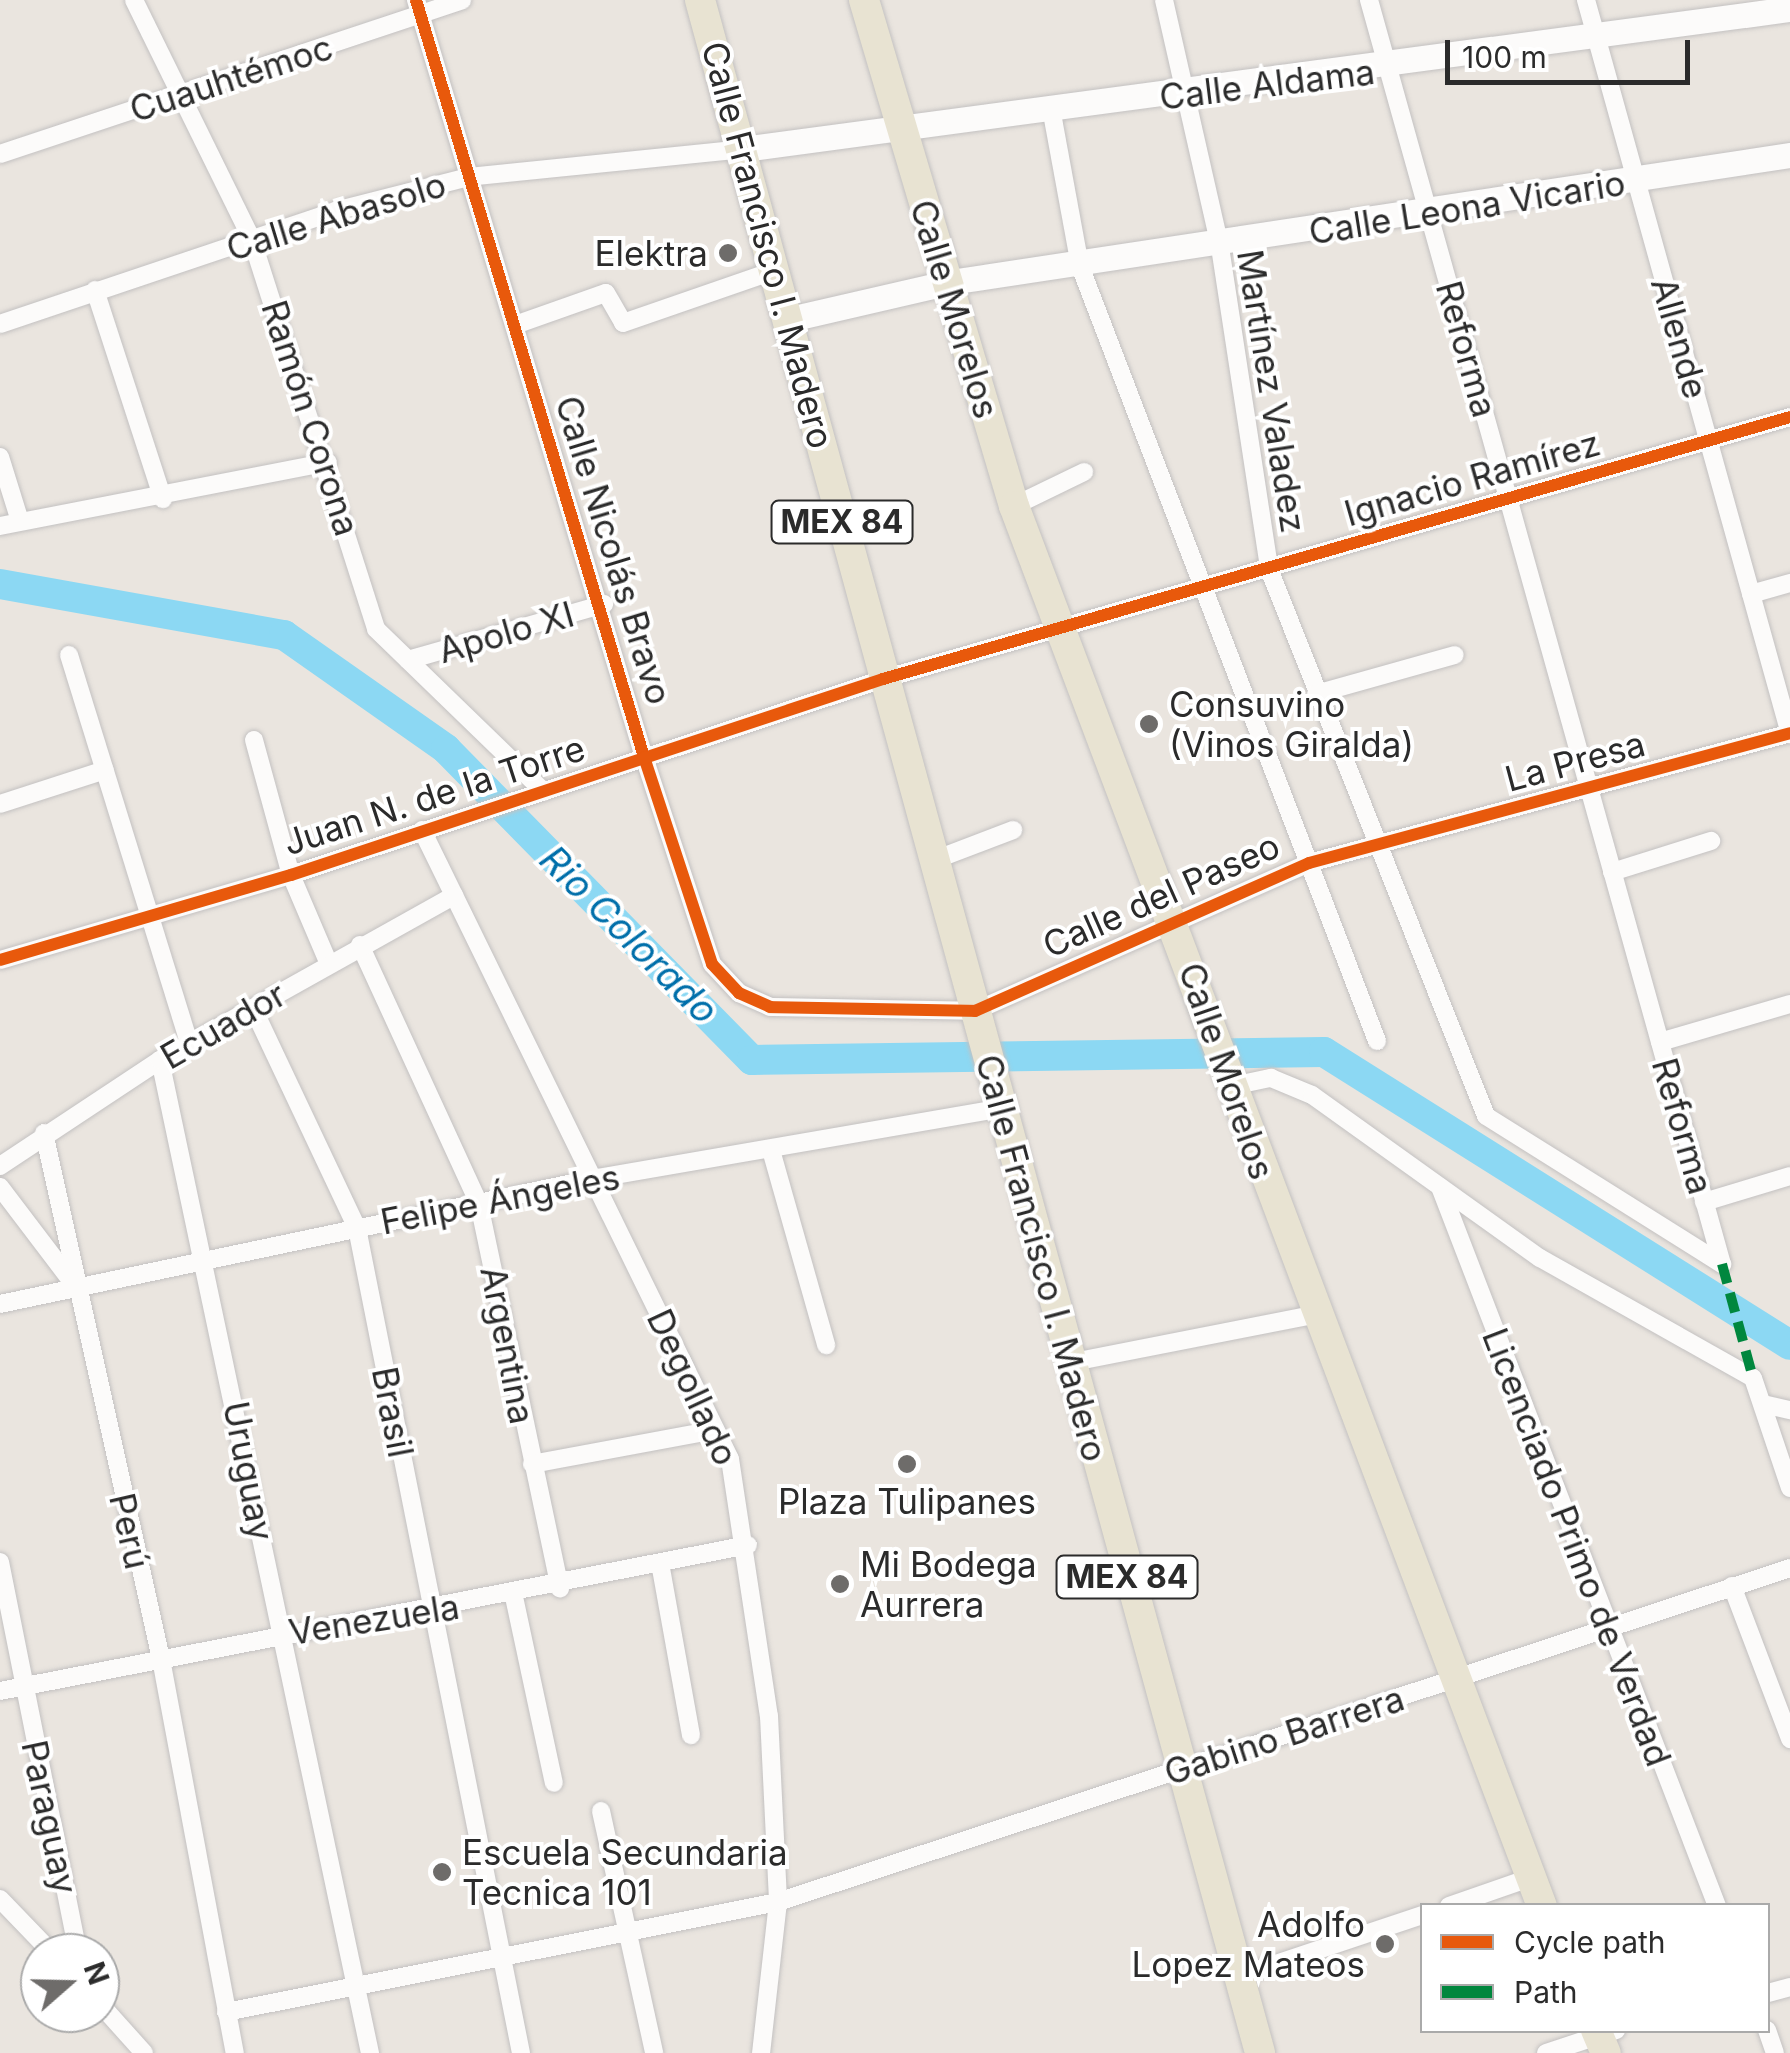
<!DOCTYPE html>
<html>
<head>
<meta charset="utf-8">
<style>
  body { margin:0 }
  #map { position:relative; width:1790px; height:2053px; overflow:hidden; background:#eae5df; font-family:Inter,sans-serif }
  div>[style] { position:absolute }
  .river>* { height:30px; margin:-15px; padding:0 15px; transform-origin:15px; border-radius:15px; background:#8cd8f3 }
  .roads { filter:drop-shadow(0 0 2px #c3c1c1) drop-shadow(0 0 2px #c3c1c1) }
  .minor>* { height:18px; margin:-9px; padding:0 9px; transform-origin:9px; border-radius:9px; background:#fcfbfa }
  .secondary>* { height:25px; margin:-12.5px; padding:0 12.5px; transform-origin:12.5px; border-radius:12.5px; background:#fcfbfa }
  .primary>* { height:30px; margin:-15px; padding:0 15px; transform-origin:15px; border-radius:15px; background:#e8e3d2 }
  .quiet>* { height:10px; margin-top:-5px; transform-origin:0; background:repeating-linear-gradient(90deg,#00873e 0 20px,transparent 0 30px) }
  .cycleway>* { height:12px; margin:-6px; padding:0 6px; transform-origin:6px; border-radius:6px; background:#e8590c }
  .dots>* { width:28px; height:28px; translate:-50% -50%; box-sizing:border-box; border:5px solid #fff; border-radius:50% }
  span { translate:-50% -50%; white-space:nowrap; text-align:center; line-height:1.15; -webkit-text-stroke:8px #fff; paint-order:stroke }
  .shield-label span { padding:2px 8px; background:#fff; border:2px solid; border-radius:8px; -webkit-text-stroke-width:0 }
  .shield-label { font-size:32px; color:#2b2b2b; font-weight:700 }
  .street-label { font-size:35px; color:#2b2b2b }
  .poi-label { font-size:35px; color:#2b2b2b }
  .right { translate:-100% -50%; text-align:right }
  .left { translate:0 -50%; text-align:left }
  .water-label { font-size:38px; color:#006faa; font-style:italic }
  .legend { position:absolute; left:1420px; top:1903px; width:350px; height:130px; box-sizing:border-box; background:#fff; border:2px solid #aaa; margin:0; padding:12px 18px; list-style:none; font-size:30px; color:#2b2b2b }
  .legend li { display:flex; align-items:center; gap:20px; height:50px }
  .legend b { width:50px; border:2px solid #aaa }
  .north { position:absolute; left:20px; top:1933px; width:100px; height:100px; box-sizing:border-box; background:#fff; border:2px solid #aaa; border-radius:50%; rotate:70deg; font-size:28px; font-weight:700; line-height:40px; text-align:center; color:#2b2b2b }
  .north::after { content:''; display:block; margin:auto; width:35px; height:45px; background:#6e6c6a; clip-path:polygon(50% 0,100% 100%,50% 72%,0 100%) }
  .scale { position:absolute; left:1445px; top:40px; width:245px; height:45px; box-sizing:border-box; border:5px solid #2b2b2b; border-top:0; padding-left:12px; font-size:30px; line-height:35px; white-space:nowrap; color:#2b2b2b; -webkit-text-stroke:8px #fff; paint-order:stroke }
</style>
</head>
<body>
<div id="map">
  <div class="river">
    <i style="left:0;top:584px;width:289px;rotate:10.2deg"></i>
    <i style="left:284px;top:635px;width:198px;rotate:35.1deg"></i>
    <i style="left:446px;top:749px;width:436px;rotate:45.5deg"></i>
    <i style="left:752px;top:1060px;width:572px;rotate:-0.8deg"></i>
    <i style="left:1324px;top:1052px;width:550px;rotate:32.16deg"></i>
  </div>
  <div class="roads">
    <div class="minor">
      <i style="left:134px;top:0;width:267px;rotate:63.8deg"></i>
      <i style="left:252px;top:240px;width:408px;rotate:72.3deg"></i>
      <i style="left:376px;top:629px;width:234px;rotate:44.1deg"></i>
      <i style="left:416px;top:0;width:791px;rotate:73.24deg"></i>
      <i style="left:644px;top:757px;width:218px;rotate:71.8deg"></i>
      <i style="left:712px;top:964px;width:40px;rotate:47deg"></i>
      <i style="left:739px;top:993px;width:34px;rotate:24deg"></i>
      <i style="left:770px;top:1007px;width:205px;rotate:1.1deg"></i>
      <i style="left:975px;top:1011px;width:365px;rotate:-23.9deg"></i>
      <i style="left:1309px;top:863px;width:498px;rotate:-15.1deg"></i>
      <i style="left:1164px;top:0;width:253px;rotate:77.2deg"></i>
      <i style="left:1220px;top:247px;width:326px;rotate:81.3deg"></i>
      <i style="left:1269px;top:569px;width:588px;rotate:68.36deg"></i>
      <i style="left:1486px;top:1116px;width:279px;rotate:32.1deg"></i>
      <i style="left:1369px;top:0;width:1312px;rotate:74.4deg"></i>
      <i style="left:1586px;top:0;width:762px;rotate:74.47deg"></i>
      <i style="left:1051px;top:108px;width:161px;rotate:79.6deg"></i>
      <i style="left:1080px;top:266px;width:830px;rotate:69.03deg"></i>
      <i style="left:0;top:154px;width:487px;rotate:-18.4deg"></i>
      <i style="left:95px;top:290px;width:220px;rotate:72deg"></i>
      <i style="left:0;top:324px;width:354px;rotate:-18.6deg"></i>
      <i style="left:335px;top:211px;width:137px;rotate:-14.3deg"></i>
      <i style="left:468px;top:177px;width:276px;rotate:-5.8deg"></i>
      <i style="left:515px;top:325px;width:96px;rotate:-19.4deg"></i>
      <i style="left:606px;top:293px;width:34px;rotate:60deg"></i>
      <i style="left:623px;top:323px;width:162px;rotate:-19.1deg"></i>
      <i style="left:0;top:457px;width:64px;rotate:72.7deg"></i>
      <i style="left:1014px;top:506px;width:78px;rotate:-25.9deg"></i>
      <i style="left:0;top:526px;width:334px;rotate:-11deg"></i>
      <i style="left:1751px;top:594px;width:41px;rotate:-15.8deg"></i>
      <i style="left:69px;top:655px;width:406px;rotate:72.8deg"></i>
      <i style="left:408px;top:660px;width:204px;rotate:-15.9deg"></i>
      <i style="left:1316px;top:694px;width:144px;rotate:-15.7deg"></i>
      <i style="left:254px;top:740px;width:140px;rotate:74.7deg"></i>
      <i style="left:291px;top:875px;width:97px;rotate:66.9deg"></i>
      <i style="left:0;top:804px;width:110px;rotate:-17.9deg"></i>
      <i style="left:422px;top:830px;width:700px;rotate:63.91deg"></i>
      <i style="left:730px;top:1459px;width:260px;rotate:81.4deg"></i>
      <i style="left:769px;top:1716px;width:186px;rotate:87.2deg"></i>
      <i style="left:778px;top:1902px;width:152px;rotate:96.4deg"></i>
      <i style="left:932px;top:861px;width:87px;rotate:-20.9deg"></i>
      <i style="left:1612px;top:872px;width:104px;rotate:-17.4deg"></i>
      <i style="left:360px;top:945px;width:285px;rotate:65.3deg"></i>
      <i style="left:479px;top:1204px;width:393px;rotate:78.1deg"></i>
      <i style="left:0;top:960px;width:303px;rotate:-16.3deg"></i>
      <i style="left:291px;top:875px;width:624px;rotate:-18.32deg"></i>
      <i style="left:883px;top:679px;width:944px;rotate:-16.11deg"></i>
      <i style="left:253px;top:1008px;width:243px;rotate:64.7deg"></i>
      <i style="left:357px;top:1228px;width:841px;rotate:78.76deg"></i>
      <i style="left:1660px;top:1042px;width:135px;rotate:-16.3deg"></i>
      <i style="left:160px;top:1060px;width:1015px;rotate:78.06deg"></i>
      <i style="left:1232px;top:1086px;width:40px;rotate:-12deg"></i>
      <i style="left:1271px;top:1078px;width:44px;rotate:22.5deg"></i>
      <i style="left:1312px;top:1095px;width:280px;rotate:35.6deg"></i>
      <i style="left:1540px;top:1258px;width:244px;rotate:29.4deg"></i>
      <i style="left:1753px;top:1378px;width:116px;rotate:71.4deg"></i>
      <i style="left:44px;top:1133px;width:539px;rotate:77.46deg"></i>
      <i style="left:161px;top:1659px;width:401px;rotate:79.4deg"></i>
      <i style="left:771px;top:1150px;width:203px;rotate:74.2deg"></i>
      <i style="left:0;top:1166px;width:192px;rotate:-33.5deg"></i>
      <i style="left:160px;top:1060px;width:337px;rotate:-29.2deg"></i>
      <i style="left:0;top:1187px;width:114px;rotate:52.8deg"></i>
      <i style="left:1440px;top:1187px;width:771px;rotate:68.93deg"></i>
      <i style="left:1704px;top:1202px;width:90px;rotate:-16.8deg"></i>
      <i style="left:0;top:1304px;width:610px;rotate:-11.92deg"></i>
      <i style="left:597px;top:1178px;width:411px;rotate:-9.8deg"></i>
      <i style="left:1068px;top:1363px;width:254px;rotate:-11.1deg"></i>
      <i style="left:1763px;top:1404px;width:28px;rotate:13deg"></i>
      <i style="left:532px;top:1464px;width:186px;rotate:-10.5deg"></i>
      <i style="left:0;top:1562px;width:399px;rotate:78.7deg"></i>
      <i style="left:660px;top:1563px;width:175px;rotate:79.8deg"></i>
      <i style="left:1732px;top:1586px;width:164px;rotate:69.2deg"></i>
      <i style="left:514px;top:1597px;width:190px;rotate:77.9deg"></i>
      <i style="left:0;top:1691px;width:762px;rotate:-11.04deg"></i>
      <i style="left:601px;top:1811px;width:248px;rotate:77.6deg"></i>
      <i style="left:0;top:1899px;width:75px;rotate:46.1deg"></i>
      <i style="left:1449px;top:1906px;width:86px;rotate:-19.1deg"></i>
      <i style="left:1240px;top:1976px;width:192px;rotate:-18.5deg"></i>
      <i style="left:1768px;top:1993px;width:23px;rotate:-15deg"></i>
      <i style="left:100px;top:2004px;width:66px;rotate:48.1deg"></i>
      <i style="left:226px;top:2012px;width:563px;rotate:-11.27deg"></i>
      <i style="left:778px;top:1902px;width:1066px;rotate:-18.26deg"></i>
      <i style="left:1767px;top:2030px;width:24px;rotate:71deg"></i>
      <i style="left:1546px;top:2053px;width:74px;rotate:-18.2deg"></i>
    </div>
    <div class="secondary">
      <i style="left:743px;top:149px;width:1056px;rotate:-7.62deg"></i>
      <i style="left:790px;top:319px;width:164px;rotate:-13deg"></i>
      <i style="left:950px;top:282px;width:850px;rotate:-8.6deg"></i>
    </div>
    <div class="primary">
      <i style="left:700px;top:0;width:2128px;rotate:74.74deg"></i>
      <i style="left:864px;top:0;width:528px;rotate:73.49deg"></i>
      <i style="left:1014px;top:506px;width:1496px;rotate:69.34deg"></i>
      <i style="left:1596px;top:2030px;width:25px;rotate:67deg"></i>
    </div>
  </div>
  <div class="quiet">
    <i style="left:1722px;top:1264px;width:118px;rotate:74.8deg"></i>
  </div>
  <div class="cycleway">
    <i style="left:416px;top:0;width:791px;rotate:73.24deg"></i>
    <i style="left:644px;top:757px;width:218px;rotate:71.8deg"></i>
    <i style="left:712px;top:964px;width:40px;rotate:47deg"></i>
    <i style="left:739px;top:993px;width:34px;rotate:24deg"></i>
    <i style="left:770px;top:1007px;width:205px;rotate:1.1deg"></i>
    <i style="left:975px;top:1011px;width:365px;rotate:-23.9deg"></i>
    <i style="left:1309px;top:863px;width:498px;rotate:-15.1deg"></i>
    <i style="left:0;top:960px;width:303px;rotate:-16.3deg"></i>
    <i style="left:291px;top:875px;width:624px;rotate:-18.32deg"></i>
    <i style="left:883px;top:679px;width:944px;rotate:-16.11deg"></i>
  </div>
  <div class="dots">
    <i style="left:728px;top:253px;background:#6e6c6a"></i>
    <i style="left:1149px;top:724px;background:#6e6c6a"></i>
    <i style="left:907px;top:1464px;background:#6e6c6a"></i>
    <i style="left:840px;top:1584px;background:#6e6c6a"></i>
    <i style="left:442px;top:1872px;background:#6e6c6a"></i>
    <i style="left:1385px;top:1944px;background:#6e6c6a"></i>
  </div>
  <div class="shield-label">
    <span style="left:842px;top:522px">MEX 84</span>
    <span style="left:1127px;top:1577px">MEX 84</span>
  </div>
  <div class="street-label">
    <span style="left:231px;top:78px;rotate:-18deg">Cuauhtémoc</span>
    <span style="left:1267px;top:84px;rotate:-7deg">Calle Aldama</span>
    <span style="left:1467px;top:207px;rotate:-9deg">Calle Leona Vicario</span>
    <span style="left:336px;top:216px;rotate:-17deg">Calle Abasolo</span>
    <span style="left:768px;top:245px;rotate:75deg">Calle Francisco I. Madero</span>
    <span style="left:955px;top:309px;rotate:73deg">Calle Morelos</span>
    <span style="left:1680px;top:338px;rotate:74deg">Allende</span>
    <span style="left:1467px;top:349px;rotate:74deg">Reforma</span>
    <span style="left:1272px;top:391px;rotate:81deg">Martínez Valadez</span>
    <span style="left:311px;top:418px;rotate:72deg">Ramón Corona</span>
    <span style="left:1472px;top:478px;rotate:-16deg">Ignacio Ramírez</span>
    <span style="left:614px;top:550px;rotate:73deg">Calle Nicolás Bravo</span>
    <span style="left:506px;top:632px;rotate:-16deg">Apolo XI</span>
    <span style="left:1575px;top:761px;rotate:-15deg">La Presa</span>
    <span style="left:434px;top:795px;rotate:-18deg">Juan N. de la Torre</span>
    <span style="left:1161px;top:895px;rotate:-24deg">Calle del Paseo</span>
    <span style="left:223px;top:1025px;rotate:-30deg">Ecuador</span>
    <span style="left:1227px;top:1071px;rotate:71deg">Calle Morelos</span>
    <span style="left:1683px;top:1126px;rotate:74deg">Reforma</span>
    <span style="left:500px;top:1199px;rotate:-11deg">Felipe Ángeles</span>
    <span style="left:1042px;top:1258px;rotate:75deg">Calle Francisco I. Madero</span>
    <span style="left:508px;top:1345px;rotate:79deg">Argentina</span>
    <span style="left:693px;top:1387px;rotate:65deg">Degollado</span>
    <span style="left:393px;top:1412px;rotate:79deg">Brasil</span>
    <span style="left:249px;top:1471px;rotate:79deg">Uruguay</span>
    <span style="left:130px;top:1531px;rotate:77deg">Perú</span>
    <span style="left:1577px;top:1547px;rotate:69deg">Licenciado Primo de Verdad</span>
    <span style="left:374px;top:1619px;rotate:-9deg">Venezuela</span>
    <span style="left:1284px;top:1735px;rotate:-18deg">Gabino Barrera</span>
    <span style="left:50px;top:1817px;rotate:78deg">Paraguay</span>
  </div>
  <div class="poi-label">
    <span class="right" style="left:708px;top:253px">Elektra</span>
    <span class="left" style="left:1169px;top:724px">Consuvino<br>(Vinos Giralda)</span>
    <span style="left:907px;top:1501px">Plaza Tulipanes</span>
    <span class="left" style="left:860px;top:1584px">Mi Bodega<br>Aurrera</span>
    <span class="left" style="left:462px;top:1872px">Escuela Secundaria<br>Tecnica 101</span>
    <span class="right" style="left:1365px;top:1944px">Adolfo<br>Lopez Mateos</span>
  </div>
  <div class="water-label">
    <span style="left:629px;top:935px;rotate:45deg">Rio Colorado</span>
  </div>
  <ul class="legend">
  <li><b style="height:12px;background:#e8590c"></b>Cycle path</li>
  <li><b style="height:12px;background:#00873e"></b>Path</li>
  </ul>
  <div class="north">N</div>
  <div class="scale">100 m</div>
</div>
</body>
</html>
